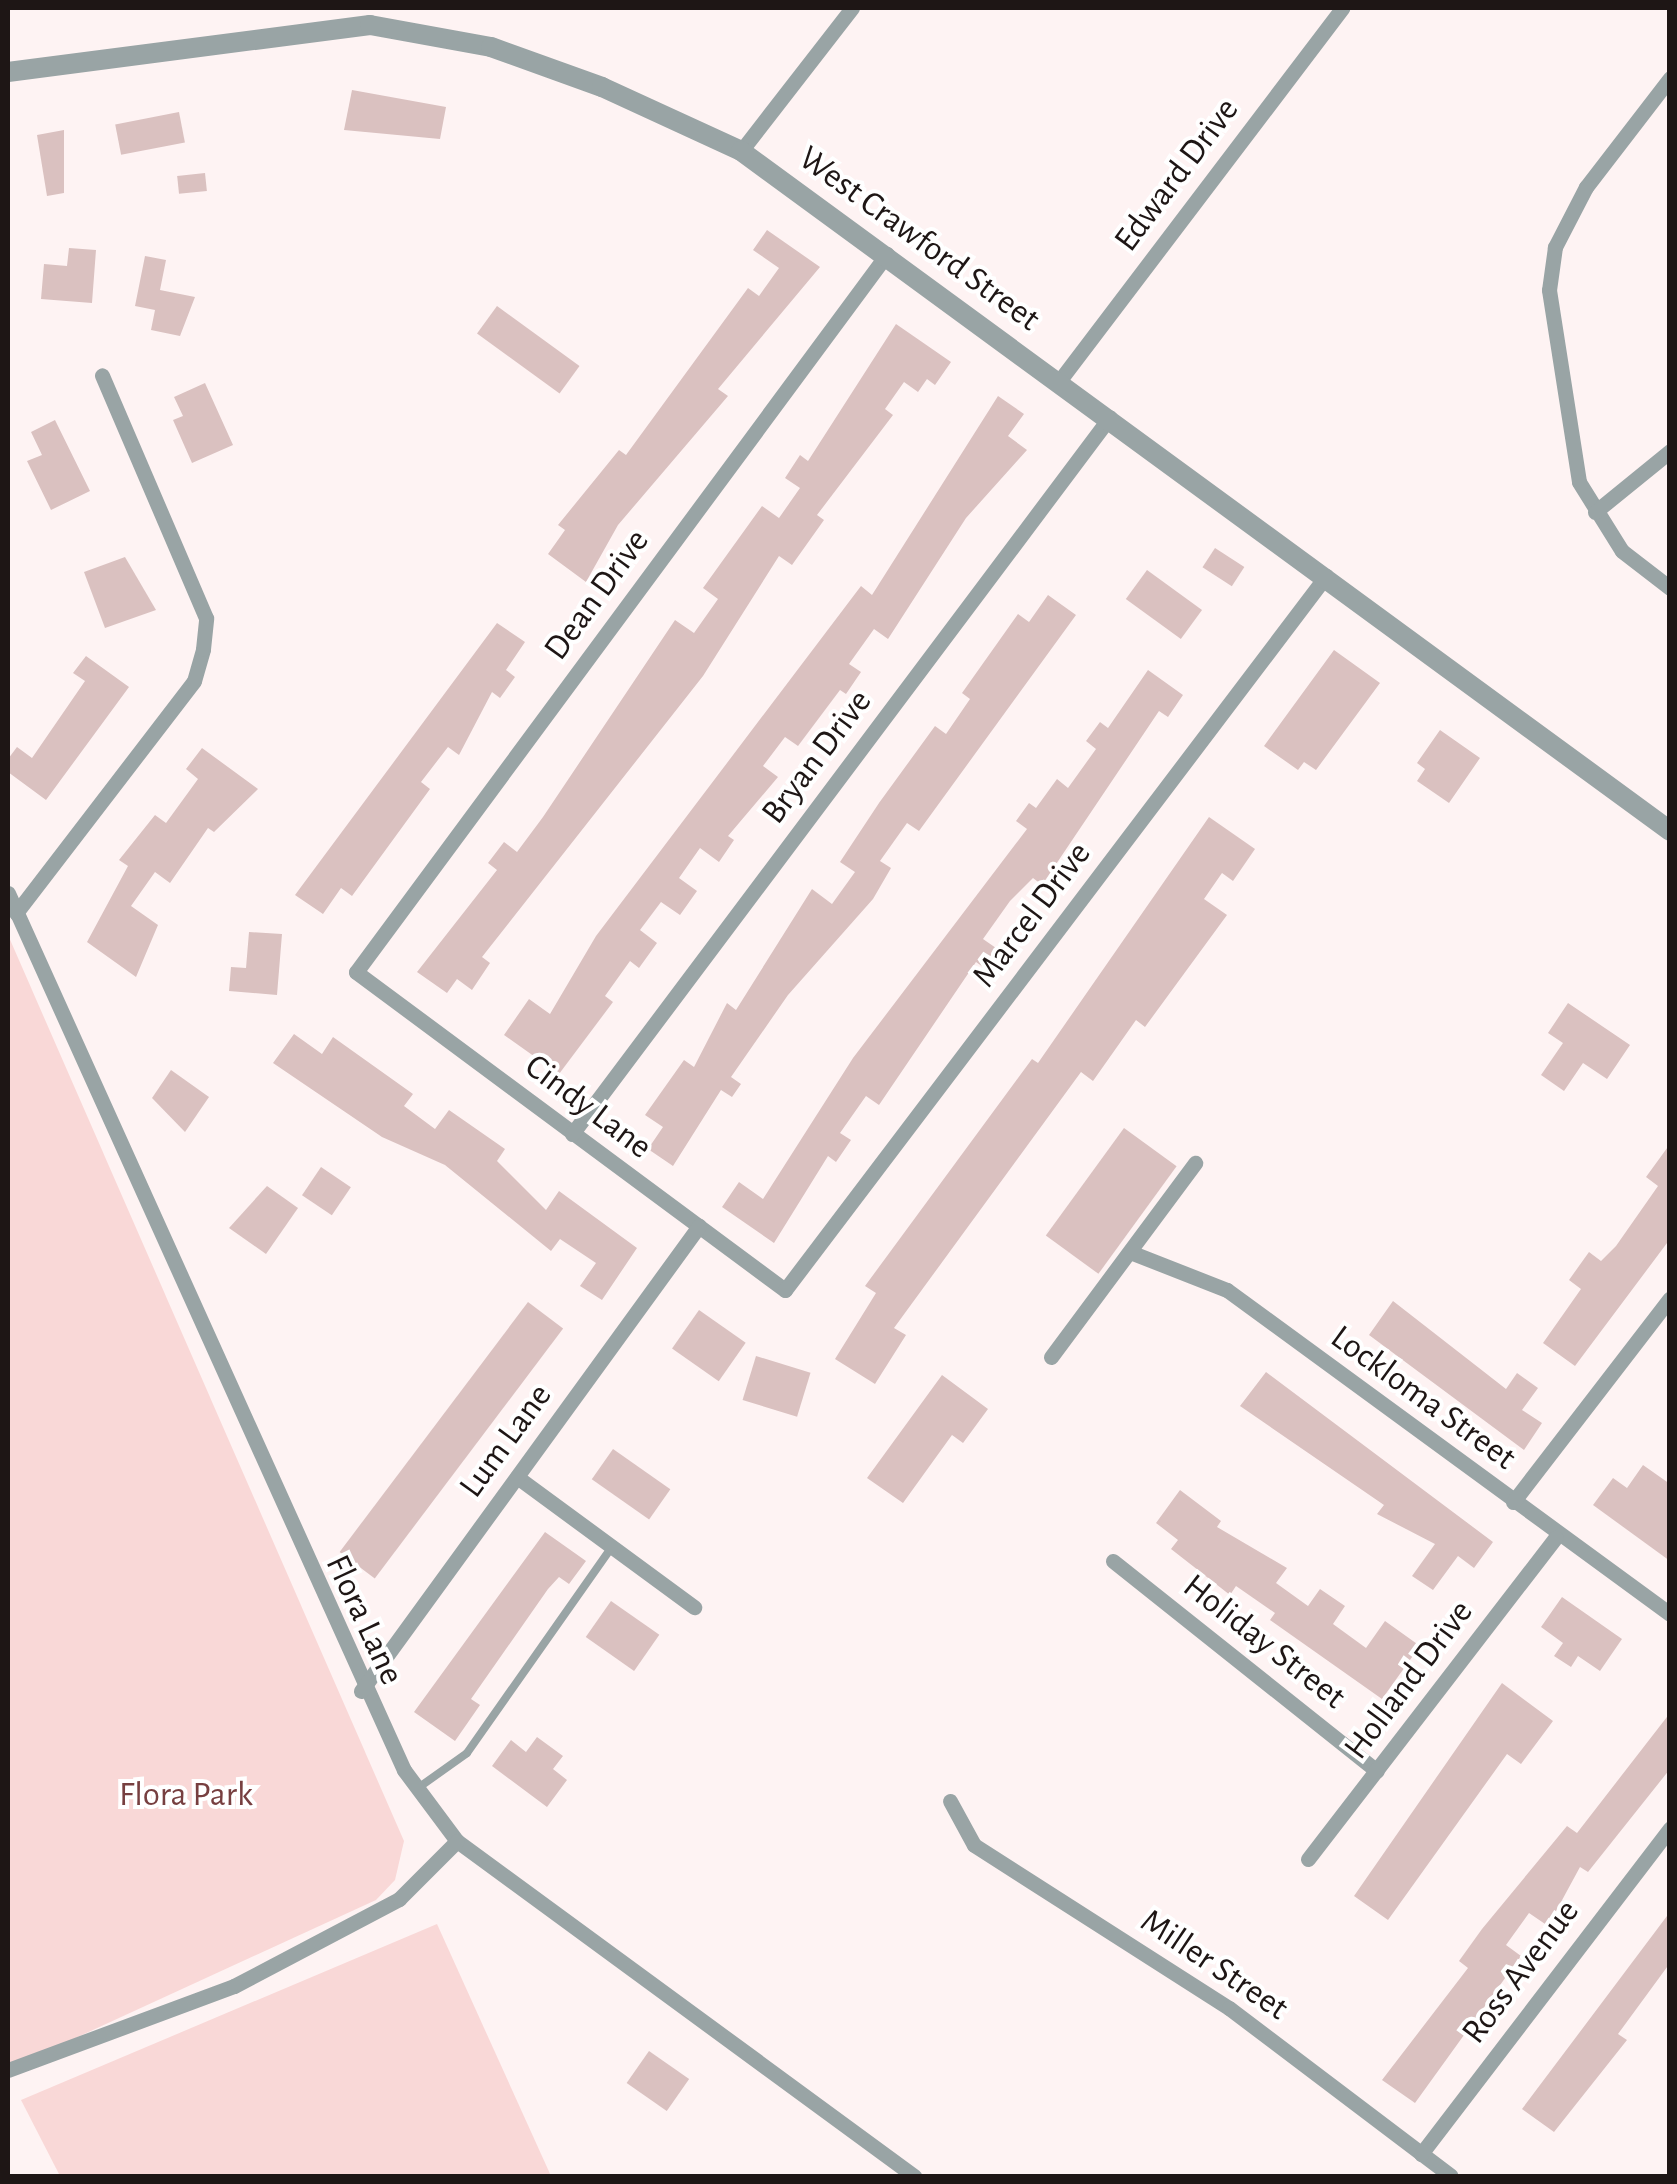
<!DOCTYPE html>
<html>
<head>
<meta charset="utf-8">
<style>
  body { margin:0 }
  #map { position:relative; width:1677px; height:2184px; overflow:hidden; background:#fef3f3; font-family:"Alegreya Sans",sans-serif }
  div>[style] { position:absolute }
  .green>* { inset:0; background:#f9d8d7 }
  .building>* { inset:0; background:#dac1c0; transform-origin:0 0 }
  .service>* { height:8px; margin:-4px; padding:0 4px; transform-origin:4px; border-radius:4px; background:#99a4a5 }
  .minor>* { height:15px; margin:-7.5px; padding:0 7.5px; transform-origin:7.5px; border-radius:7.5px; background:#99a4a5 }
  .tertiary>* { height:20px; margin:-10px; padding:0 10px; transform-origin:10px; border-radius:10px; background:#99a4a5 }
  span { translate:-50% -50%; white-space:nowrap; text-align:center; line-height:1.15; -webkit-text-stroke:8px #fff; paint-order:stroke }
  .street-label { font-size:35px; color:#1e1615 }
  .park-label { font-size:35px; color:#773f40 }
  .frame { position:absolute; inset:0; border:10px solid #1e1615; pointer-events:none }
</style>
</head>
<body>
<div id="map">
  <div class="green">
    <i style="clip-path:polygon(8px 935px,404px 1841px,395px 1880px,376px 1900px,8px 2069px)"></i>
    <i style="clip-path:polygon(437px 1924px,551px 2176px,60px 2176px,21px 2100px)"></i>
  </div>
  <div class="building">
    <i style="clip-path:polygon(352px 90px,446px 107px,440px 139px,344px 130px)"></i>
    <i style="left:179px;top:112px;width:31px;height:65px;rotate:79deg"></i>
    <i style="clip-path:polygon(64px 130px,64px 193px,47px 196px,37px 135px)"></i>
    <i style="left:205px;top:173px;width:18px;height:28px;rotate:84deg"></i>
    <i style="clip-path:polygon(767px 230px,820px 267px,718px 389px,728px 396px,618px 525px,586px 582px,548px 554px,565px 530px,558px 525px,619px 450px,626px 455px,748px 288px,759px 296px,779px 268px,753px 250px)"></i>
    <i style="clip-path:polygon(69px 248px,96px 250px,92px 303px,41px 299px,44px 264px,67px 266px)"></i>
    <i style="clip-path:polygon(145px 256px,166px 260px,160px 290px,195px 297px,180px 336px,151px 330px,155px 310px,135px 306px)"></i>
    <i style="left:497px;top:306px;width:102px;height:34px;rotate:36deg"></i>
    <i style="clip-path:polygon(896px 324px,951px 362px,935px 385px,927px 379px,918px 392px,904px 382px,885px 409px,893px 415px,817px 515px,824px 520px,792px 565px,779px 556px,703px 676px,482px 957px,490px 963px,472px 990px,457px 979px,447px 993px,417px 972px,497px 870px,488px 863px,504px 842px,517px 852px,543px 817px,675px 620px,694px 633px,718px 599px,703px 588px,762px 506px,779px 518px,800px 488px,785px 478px,800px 455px,808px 461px)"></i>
    <i style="clip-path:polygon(205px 383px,233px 445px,192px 463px,173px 420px,183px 416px,174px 397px)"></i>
    <i style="clip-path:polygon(998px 396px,1024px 414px,1008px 436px,1027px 450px,966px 518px,888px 639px,874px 629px,849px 664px,861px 672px,846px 694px,840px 690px,798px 746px,785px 737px,763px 766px,778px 777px,728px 836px,734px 840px,719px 862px,700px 848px,679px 878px,697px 891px,680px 915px,661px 902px,640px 930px,657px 943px,639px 968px,630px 961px,605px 996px,613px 1002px,559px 1074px,504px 1035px,529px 999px,550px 1014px,596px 936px,861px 586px,872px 595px)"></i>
    <i style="clip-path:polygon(55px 420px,90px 491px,51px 510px,27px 461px,42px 455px,31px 432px)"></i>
    <i style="left:1215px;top:548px;width:35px;height:23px;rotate:33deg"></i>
    <i style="clip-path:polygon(125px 557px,156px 610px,105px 628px,84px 572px)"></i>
    <i style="left:1147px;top:570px;width:68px;height:36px;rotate:36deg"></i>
    <i style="clip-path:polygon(1048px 595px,1076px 615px,919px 831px,907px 823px,880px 861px,891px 868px,873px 899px,788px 995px,731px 1077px,741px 1084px,732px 1097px,721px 1090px,673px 1166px,648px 1149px,663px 1127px,645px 1115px,684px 1060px,694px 1067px,727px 1003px,736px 1010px,812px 889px,832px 904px,855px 872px,840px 862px,879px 803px,935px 726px,946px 734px,970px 699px,962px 693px,1018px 614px,1029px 622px)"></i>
    <i style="clip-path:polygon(497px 623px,525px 642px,506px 670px,515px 677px,500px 698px,492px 692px,459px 755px,448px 747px,421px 782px,430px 789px,352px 896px,341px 888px,323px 914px,295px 895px)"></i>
    <i style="clip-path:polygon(1334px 650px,1380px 683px,1316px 770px,1304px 762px,1298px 770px,1264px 746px)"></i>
    <i style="clip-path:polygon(86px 656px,129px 687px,46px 800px,8px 772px,8px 759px,17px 747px,32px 758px,85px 681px,73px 673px)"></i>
    <i style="clip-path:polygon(1148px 670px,1183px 695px,1168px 717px,1159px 711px,1042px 885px,1033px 878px,1010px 901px,983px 939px,996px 948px,983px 967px,976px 962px,879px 1105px,866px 1096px,840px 1133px,851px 1140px,836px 1162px,828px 1156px,774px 1243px,722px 1207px,739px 1182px,763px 1199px,853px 1058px,1027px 829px,1016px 821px,1029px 803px,1036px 808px,1057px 779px,1068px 788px,1096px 749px,1086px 741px,1100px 722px,1108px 728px)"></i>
    <i style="clip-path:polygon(1440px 730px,1480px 758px,1449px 803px,1417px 781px,1425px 769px,1417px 763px)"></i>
    <i style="clip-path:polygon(202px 748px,258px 789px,214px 832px,208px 828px,170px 883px,155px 872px,131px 906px,158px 925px,136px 977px,87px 942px,128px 866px,119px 860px,155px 815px,166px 823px,198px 779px,186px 769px)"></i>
    <i style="clip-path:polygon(1209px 817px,1255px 849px,1233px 881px,1222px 873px,1204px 899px,1227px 915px,1145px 1027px,1136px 1020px,1093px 1081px,1081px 1072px,894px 1328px,906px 1335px,875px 1384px,835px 1359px,876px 1293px,865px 1286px,1032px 1059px,1038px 1063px)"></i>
    <i style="clip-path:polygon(249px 932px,282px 934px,277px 995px,229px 991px,231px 967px,246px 968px)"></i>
    <i style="clip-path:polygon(1568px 1003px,1630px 1045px,1607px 1079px,1583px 1063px,1564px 1091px,1541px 1075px,1563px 1043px,1548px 1033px)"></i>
    <i style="clip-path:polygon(294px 1034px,322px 1054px,333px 1037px,413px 1094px,404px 1106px,435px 1129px,449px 1110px,505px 1149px,497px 1161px,546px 1210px,559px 1191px,637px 1248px,602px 1300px,580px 1286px,596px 1263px,560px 1239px,551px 1251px,445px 1165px,382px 1137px,273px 1063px)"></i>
    <i style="clip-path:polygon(171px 1070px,209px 1097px,185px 1132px,152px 1098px)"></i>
    <i style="left:1124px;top:1128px;width:65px;height:133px;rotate:36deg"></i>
    <i style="clip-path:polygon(1670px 1144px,1670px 1239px,1575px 1366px,1543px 1343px,1581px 1289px,1569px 1280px,1589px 1252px,1601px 1261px,1616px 1246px,1658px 1186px,1646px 1177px)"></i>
    <i style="left:321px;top:1167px;width:36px;height:34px;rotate:34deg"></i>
    <i style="clip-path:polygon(267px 1186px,298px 1208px,266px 1254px,229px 1228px)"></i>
    <i style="clip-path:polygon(1393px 1301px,1506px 1389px,1517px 1373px,1538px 1388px,1522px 1410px,1542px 1423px,1524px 1450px,1369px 1335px)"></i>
    <i style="left:528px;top:1302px;width:44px;height:313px;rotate:37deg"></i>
    <i style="left:699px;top:1310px;width:57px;height:47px;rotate:35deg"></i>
    <i style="left:756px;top:1356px;width:57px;height:46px;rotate:17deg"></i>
    <i style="clip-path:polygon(1266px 1372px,1493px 1542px,1474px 1568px,1458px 1556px,1433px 1590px,1412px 1576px,1435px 1544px,1377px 1514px,1384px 1505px,1240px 1406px)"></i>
    <i style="clip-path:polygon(942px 1375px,988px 1409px,963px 1443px,952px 1435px,903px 1503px,867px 1478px)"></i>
    <i style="left:613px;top:1449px;width:70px;height:37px;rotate:35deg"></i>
    <i style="clip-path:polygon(1643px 1465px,1670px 1484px,1670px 1561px,1593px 1505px,1613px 1478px,1627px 1488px)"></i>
    <i style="clip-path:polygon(1180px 1490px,1221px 1521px,1217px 1527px,1287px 1568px,1276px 1583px,1308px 1606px,1320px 1589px,1345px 1606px,1333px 1624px,1366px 1648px,1385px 1621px,1420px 1646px,1382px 1699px,1270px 1620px,1275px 1613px,1236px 1586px,1230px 1595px,1171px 1549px,1178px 1540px,1156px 1523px)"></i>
    <i style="clip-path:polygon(545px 1532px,586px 1561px,569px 1584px,559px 1577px,548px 1589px,471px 1699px,480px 1705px,455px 1741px,414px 1712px)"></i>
    <i style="clip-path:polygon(1562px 1597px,1622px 1639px,1600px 1671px,1578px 1656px,1571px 1667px,1554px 1656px,1563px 1643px,1541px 1627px)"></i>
    <i style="left:611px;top:1601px;width:59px;height:44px;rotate:35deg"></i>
    <i style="clip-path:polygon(1502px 1683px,1553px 1721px,1521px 1764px,1507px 1754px,1388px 1920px,1354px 1896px)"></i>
    <i style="clip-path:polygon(1670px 1713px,1670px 1769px,1588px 1872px,1580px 1867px,1548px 1926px,1529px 1913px,1506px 1945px,1521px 1956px,1415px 2103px,1382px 2080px,1468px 1968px,1459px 1961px,1482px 1929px,1567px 1826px,1577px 1833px)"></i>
    <i style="clip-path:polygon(537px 1737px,563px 1756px,553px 1769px,567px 1780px,547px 1807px,492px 1766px,511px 1740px,526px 1752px)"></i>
    <i style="clip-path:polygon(1670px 1912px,1670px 1963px,1618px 2034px,1627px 2040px,1554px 2132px,1522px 2109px)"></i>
    <i style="left:649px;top:2051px;width:49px;height:39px;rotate:35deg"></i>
  </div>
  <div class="service">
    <i style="left:418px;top:1788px;width:60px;rotate:-35.5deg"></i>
    <i style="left:467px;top:1753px;width:252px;rotate:-54.9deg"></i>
  </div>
  <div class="minor">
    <i style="left:1670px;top:78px;width:138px;rotate:127.6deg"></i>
    <i style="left:1586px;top:187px;width:68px;rotate:117.3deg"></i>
    <i style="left:1555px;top:247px;width:43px;rotate:97.9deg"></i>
    <i style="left:1549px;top:290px;width:194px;rotate:81.1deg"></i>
    <i style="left:1579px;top:482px;width:81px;rotate:58.1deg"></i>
    <i style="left:1622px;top:551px;width:61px;rotate:37.6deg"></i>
    <i style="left:741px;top:151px;width:181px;rotate:-52.2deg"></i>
    <i style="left:887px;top:254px;width:893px;rotate:126.48deg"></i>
    <i style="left:356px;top:972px;width:534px;rotate:36.55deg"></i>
    <i style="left:785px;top:1290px;width:896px;rotate:-52.85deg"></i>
    <i style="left:1060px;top:380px;width:467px;rotate:-52.8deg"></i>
    <i style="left:1595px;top:512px;width:97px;rotate:-39.1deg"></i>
    <i style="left:8px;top:893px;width:962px;rotate:65.7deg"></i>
    <i style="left:404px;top:1770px;width:89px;rotate:53.3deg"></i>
    <i style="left:457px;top:1841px;width:567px;rotate:36.24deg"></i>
    <i style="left:16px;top:913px;width:292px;rotate:-52.5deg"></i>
    <i style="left:194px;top:681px;width:33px;rotate:-74deg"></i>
    <i style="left:203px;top:649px;width:31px;rotate:-84deg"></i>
    <i style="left:206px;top:618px;width:264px;rotate:-113.2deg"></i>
    <i style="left:572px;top:1134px;width:896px;rotate:-53.12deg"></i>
    <i style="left:1130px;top:1252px;width:104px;rotate:21.4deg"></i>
    <i style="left:1227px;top:1290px;width:549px;rotate:36.18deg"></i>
    <i style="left:1051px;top:1357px;width:242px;rotate:-53.4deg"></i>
    <i style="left:517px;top:1477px;width:220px;rotate:36.3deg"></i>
    <i style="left:1513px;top:1502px;width:257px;rotate:-52.4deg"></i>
    <i style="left:1113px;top:1561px;width:337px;rotate:38.5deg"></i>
    <i style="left:361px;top:1691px;width:575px;rotate:-53.99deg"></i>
    <i style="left:950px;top:1801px;width:50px;rotate:61.4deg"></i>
    <i style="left:974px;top:1845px;width:303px;rotate:32.6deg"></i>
    <i style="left:1229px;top:2008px;width:278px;rotate:37.1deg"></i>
    <i style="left:1308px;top:1859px;width:406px;rotate:-52.4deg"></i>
    <i style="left:8px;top:2070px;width:241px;rotate:-20.4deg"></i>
    <i style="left:234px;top:1986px;width:187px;rotate:-27.8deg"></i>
    <i style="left:399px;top:1899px;width:82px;rotate:-45deg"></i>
    <i style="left:1421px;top:2154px;width:410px;rotate:-52.6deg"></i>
  </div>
  <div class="tertiary">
    <i style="left:8px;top:72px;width:365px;rotate:-7.4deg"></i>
    <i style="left:370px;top:25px;width:123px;rotate:10.3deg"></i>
    <i style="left:491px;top:47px;width:118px;rotate:19.8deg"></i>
    <i style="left:602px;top:87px;width:153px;rotate:24.7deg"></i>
    <i style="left:741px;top:151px;width:1151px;rotate:36.2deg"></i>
  </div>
  <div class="street-label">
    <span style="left:1177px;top:175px;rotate:-53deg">Edward Drive</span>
    <span style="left:919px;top:239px;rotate:36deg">West Crawford Street</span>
    <span style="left:597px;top:595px;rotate:-54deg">Dean Drive</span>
    <span style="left:817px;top:757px;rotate:-53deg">Bryan Drive</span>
    <span style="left:1032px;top:915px;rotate:-53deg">Marcel Drive</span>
    <span style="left:588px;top:1107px;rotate:37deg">Cindy Lane</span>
    <span style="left:1423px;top:1398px;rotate:36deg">Lockloma Street</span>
    <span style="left:506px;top:1441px;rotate:-54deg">Lum Lane</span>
    <span style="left:364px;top:1620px;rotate:65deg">Flora Lane</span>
    <span style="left:1264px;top:1642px;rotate:38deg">Holiday Street</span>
    <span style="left:1409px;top:1680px;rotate:-53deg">Holland Drive</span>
    <span style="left:1214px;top:1965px;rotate:34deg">Miller Street</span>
    <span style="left:1521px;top:1972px;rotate:-53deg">Ross Avenue</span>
  </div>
  <div class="park-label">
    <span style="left:186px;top:1795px">Flora Park</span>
  </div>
  <div class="frame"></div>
</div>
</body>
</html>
